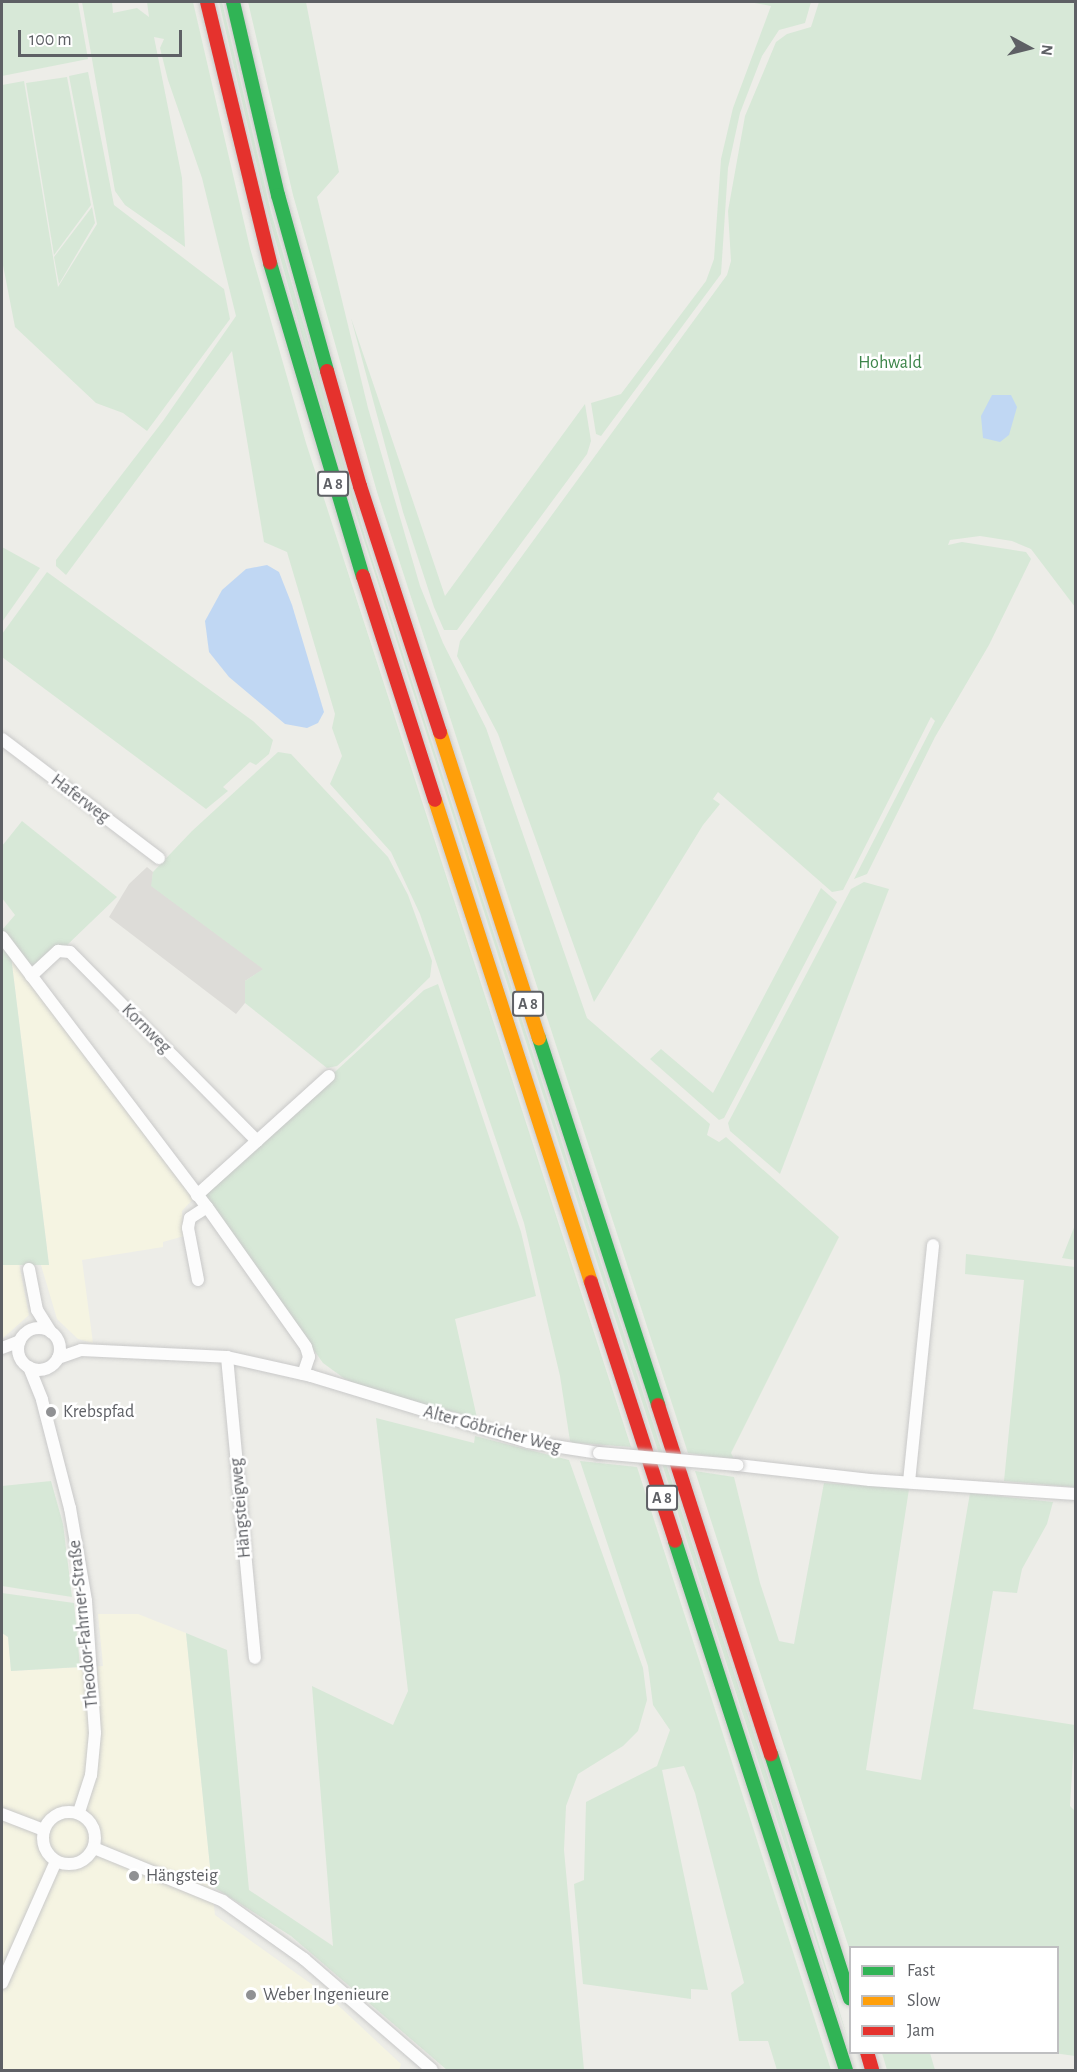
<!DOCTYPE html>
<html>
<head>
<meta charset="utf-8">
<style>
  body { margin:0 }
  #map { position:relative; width:1077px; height:2072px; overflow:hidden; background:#edede8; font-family:"Alegreya Sans",sans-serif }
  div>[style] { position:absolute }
  .commercial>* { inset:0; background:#f5f4e2 }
  .industrial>* { inset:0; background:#dddcd8 }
  .green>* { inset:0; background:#d7e8d7 }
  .water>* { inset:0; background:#c0d7f3 }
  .roads { filter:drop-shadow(0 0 2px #c9c9c9) drop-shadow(0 0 2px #c9c9c9) }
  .street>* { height:12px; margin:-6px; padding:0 6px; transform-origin:6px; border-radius:6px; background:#fcfcfc }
  .street>.ring { margin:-6px; padding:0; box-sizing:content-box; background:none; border:12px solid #fcfcfc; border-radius:50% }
  .fast>* { height:14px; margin:-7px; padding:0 7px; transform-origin:7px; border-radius:7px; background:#30b455 }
  .slow>* { height:14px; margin:-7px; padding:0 7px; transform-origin:7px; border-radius:7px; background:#ff9f0a }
  .jam>* { height:14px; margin:-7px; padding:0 7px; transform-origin:7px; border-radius:7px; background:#e5322d }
  .bridges { filter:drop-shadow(0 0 2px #c9c9c9) drop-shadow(0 0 2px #c9c9c9) }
  .street-bridge>* { height:12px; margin:-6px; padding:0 6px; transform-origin:6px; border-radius:6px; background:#fcfcfc }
  .dots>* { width:16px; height:16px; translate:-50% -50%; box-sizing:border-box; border:3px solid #fff; border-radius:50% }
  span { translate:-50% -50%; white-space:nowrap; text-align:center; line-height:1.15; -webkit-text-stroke:5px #fff; paint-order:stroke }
  .shield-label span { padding:2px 4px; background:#fff; border:2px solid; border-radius:4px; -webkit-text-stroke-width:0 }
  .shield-label { font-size:16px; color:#5e6065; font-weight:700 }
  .park-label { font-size:18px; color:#3d854a }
  .street-label { font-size:18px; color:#5e6065 }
  .poi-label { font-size:18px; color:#5e6065 }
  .left { translate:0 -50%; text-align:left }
  .frame { position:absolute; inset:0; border:3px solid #5e6065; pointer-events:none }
  .legend { position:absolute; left:849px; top:1946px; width:210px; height:108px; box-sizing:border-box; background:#fff; border:2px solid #bfbfc1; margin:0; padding:8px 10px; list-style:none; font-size:18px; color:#5e6065 }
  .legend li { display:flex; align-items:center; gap:12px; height:30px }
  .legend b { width:30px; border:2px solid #bfbfc1 }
  .north { position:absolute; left:999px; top:18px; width:60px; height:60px; -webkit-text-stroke:4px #fff; paint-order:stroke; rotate:97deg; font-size:16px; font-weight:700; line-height:24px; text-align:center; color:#5e6065 }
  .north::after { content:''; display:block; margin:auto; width:21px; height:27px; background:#5e6065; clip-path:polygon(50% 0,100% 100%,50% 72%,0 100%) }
  .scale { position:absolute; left:18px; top:30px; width:164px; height:27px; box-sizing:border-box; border:3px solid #5e6065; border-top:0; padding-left:8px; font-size:18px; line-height:21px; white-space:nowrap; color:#5e6065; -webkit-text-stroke:4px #fff; paint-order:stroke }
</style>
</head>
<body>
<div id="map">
  <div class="commercial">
    <i style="clip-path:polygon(11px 956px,194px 1198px,182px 1211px,184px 1236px,163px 1242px,163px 1247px,82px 1260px,93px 1343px,78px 1339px,57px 1319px,41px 1265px,49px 1265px)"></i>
    <i style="clip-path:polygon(19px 1263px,29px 1315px,2px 1339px,2px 1265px)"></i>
    <i style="clip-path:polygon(98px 1614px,138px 1614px,186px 1633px,215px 1915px,328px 1996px,401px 2064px,399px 2070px,2px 2070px,2px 1633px,8px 1637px,11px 1671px,103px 1666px)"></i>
  </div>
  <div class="industrial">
    <i style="clip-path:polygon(147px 867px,153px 872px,152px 886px,264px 969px,245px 981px,245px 1003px,236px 1014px,109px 917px,129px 884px)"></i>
  </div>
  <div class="green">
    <i style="clip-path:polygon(2px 2px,78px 2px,88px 59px,2px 76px)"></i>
    <i style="clip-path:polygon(82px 2px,112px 2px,113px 13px,137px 8px,149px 17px,147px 2px,193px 2px,250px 248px,306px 443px,631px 1447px,578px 1443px,577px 1446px,570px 1441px,560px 1376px,524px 1223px,420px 914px,391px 852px,330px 784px,342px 756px,332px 728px,335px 714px,287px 552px,264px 542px,232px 351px,66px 575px,56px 566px,56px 560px,163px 421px,236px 316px,202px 178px,168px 80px,160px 48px,164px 39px,154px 37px,182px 178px,185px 247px,125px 205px,115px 191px)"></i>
    <i style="clip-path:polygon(219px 2px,222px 2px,271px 212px,366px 540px,772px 1790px,850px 2046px,325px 419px,268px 213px)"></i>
    <i style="clip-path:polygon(248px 2px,306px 2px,339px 172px,317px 197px,368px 408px,420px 586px,443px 643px,486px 728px,587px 1018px,710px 1124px,707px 1135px,719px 1142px,726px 1137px,839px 1237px,731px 1453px,734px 1459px,688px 1453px,377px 492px,293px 195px)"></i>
    <i style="clip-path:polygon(749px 2px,811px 2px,805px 23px,779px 30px,762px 56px,740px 113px,728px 168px,721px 274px,601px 436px,596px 434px,591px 403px,621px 394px,706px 281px,714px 259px,721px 159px,733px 108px,771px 6px)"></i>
    <i style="clip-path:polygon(819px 2px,1075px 2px,1075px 607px,1031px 549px,1012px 541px,980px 536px,950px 540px,948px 545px,962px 542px,1026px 552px,1031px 559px,989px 645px,935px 737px,867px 874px,854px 879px,935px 721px,931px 717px,843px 890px,832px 892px,718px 792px,713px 799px,720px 804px,703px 825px,594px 1002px,498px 734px,457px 656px,460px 641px,727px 275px,731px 261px,728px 211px,745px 116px,776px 42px,787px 34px,811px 27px)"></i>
    <i style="clip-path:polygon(88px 72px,114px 205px,224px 289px,230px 319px,147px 431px,123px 413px,96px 403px,15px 327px,2px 260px,2px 85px,24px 81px,58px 287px,97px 224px,69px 76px)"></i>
    <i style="clip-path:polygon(67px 77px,91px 205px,54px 255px,26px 83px)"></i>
    <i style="clip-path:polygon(92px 207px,95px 223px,59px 284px,54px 257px)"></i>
    <i style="clip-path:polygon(351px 318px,445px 596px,585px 404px,591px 441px,587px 454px,457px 630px,444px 630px,434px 607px,403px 512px)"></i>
    <i style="clip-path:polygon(2px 547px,40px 568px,2px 622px)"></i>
    <i style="clip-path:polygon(47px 572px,253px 721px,273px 740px,269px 754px,256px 765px,250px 762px,223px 787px,228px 791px,206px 809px,2px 657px,2px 634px)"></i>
    <i style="clip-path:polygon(278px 752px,291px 754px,388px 857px,408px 895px,432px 961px,430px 977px,355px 1050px,337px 1066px,327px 1068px,245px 1003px,245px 981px,263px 969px,151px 886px,153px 872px,192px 831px)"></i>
    <i style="clip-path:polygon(22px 821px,117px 897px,65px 947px,37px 965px,28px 965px,2px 930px,15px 915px,2px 898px,2px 846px)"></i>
    <i style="clip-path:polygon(864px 882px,889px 889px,780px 1174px,730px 1131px,728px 1123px,851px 889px)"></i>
    <i style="clip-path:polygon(821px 888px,837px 902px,724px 1118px,719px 1120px,650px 1059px,661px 1049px,713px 1093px)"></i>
    <i style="clip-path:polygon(2px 943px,11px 956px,49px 1265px,2px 1265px)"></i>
    <i style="clip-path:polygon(438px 984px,521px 1232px,536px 1296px,455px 1319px,477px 1418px,375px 1392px,345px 1379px,323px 1363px,203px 1193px,424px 990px)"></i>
    <i style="clip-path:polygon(1075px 1225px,1075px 1260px,1062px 1258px)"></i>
    <i style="clip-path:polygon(966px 1254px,1075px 1267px,1075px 1487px,1004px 1481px,1024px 1280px,965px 1274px)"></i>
    <i style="clip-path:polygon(376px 1418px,474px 1443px,475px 1436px,569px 1460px,643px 1668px,647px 1700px,638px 1731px,623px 1746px,578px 1774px,566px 1806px,564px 1850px,584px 2070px,447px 2070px,291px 1936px,212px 1886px,186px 1633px,227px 1650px,249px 1890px,333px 1946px,312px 1686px,393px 1725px,408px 1691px)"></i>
    <i style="clip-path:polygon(580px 1461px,637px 1467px,831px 2070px,777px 2070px,768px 2041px,739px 2041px,731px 1993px,744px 1983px,695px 1793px,684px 1766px,662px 1770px,708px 1990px,691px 1989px,691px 1999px,583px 1984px,574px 1884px,584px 1880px,586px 1802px,657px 1766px,670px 1730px,653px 1705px,648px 1666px)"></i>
    <i style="clip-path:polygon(695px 1471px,734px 1477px,760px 1583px,779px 1641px,794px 1644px,824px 1483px,909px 1489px,866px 1770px,921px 1780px,970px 1493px,1053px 1502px,1047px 1524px,1022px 1569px,1017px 1593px,993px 1591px,973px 1709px,1075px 1725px,1070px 1806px,1076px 1812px,1075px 2056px,1054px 2053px,1058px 2052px,1058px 1948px,850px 1948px,850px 1951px)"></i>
    <i style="clip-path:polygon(51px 1481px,63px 1524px,72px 1597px,2px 1586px,2px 1486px)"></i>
    <i style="clip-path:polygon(2px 1593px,74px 1603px,80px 1667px,11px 1671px,8px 1637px,2px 1633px)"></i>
    <i style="clip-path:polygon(882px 2053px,930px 2053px,935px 2070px,887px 2070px)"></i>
  </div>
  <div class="water">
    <i style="clip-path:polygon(992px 395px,1011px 395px,1017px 407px,1009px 435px,1000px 442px,983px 438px,981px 416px)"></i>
    <i style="clip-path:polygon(267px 565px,279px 572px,292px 605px,324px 712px,318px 723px,307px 728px,285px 724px,229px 677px,209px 652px,205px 621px,222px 590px,246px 569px)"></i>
  </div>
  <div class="roads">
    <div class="street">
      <i style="left:2px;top:739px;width:197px;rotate:37.2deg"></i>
      <i style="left:2px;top:937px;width:339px;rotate:52.8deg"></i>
      <i style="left:207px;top:1207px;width:171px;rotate:54.7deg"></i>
      <i style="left:306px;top:1347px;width:10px;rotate:73deg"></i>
      <i style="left:309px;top:1357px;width:18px;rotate:109deg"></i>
      <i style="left:31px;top:976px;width:37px;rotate:-43deg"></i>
      <i style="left:58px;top:951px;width:12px;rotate:5deg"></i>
      <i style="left:70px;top:952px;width:266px;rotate:45.3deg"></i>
      <i style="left:257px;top:1141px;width:81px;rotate:138deg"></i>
      <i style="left:257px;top:1141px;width:97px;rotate:-42.1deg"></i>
      <i style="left:29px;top:1269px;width:42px;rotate:79deg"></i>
      <i style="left:37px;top:1310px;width:26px;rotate:58deg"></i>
      <i style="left:198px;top:1280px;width:53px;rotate:-100.9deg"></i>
      <i style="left:188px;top:1228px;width:10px;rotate:-79deg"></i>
      <i style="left:190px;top:1218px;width:20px;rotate:-33deg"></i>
      <i class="ring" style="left:18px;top:1328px;width:30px;height:30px"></i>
      <i style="left:2px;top:1348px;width:19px;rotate:-21deg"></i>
      <i style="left:227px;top:1357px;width:302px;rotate:84.7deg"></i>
      <i style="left:58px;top:1358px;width:24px;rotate:-19deg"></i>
      <i style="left:81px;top:1350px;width:146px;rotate:2.7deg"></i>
      <i style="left:227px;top:1357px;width:86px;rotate:12.7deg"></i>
      <i style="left:311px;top:1376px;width:227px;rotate:16.9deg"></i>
      <i style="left:528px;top:1442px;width:72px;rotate:8.8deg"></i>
      <i style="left:29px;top:1367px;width:35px;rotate:68deg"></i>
      <i style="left:42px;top:1400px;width:112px;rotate:75.5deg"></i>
      <i style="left:70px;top:1508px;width:94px;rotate:80.2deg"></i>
      <i style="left:86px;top:1601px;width:132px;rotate:86.1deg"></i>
      <i style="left:95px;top:1733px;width:42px;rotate:95.4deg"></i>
      <i style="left:91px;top:1775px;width:40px;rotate:108deg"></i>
      <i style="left:737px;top:1465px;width:134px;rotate:6.4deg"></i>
      <i style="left:870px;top:1480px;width:206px;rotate:3.9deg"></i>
      <i style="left:909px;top:1482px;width:238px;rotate:-84.2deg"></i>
      <i class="ring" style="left:43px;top:1812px;width:40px;height:40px"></i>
      <i style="left:2px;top:1814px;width:45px;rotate:20.9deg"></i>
      <i style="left:94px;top:1848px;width:139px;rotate:22.3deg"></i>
      <i style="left:223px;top:1901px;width:100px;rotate:35.6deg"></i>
      <i style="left:304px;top:1959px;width:169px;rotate:40.9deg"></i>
      <i style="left:2px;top:1983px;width:133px;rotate:-66.1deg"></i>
    </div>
    <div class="fast">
      <i style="left:233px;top:2px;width:198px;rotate:76.9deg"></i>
      <i style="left:278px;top:195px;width:183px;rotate:74.4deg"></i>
      <i style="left:270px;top:263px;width:327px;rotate:73.5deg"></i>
      <i style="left:539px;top:1038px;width:386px;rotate:72deg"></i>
      <i style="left:675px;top:1541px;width:556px;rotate:72.09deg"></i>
      <i style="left:771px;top:1754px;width:257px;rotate:72.1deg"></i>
    </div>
    <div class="slow">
      <i style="left:440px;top:732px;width:322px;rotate:72.1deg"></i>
      <i style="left:435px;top:800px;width:507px;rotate:72.07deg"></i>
    </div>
    <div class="jam">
      <i style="left:207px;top:2px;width:268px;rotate:76.4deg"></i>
      <i style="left:327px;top:371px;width:120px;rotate:74deg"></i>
      <i style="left:360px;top:486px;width:259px;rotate:72deg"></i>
      <i style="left:363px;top:576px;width:235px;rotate:72.2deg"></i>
      <i style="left:591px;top:1282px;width:272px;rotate:72deg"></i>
      <i style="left:658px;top:1405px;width:367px;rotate:72.1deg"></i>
      <i style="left:867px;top:2052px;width:19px;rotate:74deg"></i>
    </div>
  </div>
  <div class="bridges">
    <div class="street-bridge">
      <i style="left:599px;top:1453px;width:139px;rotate:5deg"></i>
    </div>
  </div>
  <div class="dots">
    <i style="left:51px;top:1412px;background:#909193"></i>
    <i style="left:134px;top:1876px;background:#909193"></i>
    <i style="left:251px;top:1995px;background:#909193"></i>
  </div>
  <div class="shield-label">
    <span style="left:333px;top:484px">A 8</span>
    <span style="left:528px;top:1004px">A 8</span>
    <span style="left:662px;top:1498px">A 8</span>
  </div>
  <div class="park-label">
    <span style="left:890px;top:363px">Hohwald</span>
  </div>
  <div class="street-label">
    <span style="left:80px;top:799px;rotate:37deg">Haferweg</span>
    <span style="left:146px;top:1029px;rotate:45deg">Kornweg</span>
    <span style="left:492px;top:1430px;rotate:15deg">Alter Göbricher Weg</span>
    <span style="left:241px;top:1508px;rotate:-95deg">Hängsteigweg</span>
    <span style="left:84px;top:1624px;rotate:-96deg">Theodor-Fahrner-Straße</span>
  </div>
  <div class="poi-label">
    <span class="left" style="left:63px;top:1412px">Krebspfad</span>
    <span class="left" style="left:146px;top:1876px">Hängsteig</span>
    <span class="left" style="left:263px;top:1995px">Weber Ingenieure</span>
  </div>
  <div class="frame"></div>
  <ul class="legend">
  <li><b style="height:8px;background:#30b455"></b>Fast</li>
  <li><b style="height:8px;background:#ff9f0a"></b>Slow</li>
  <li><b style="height:8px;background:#e5322d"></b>Jam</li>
  </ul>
  <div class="north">N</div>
  <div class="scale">100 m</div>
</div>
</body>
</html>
